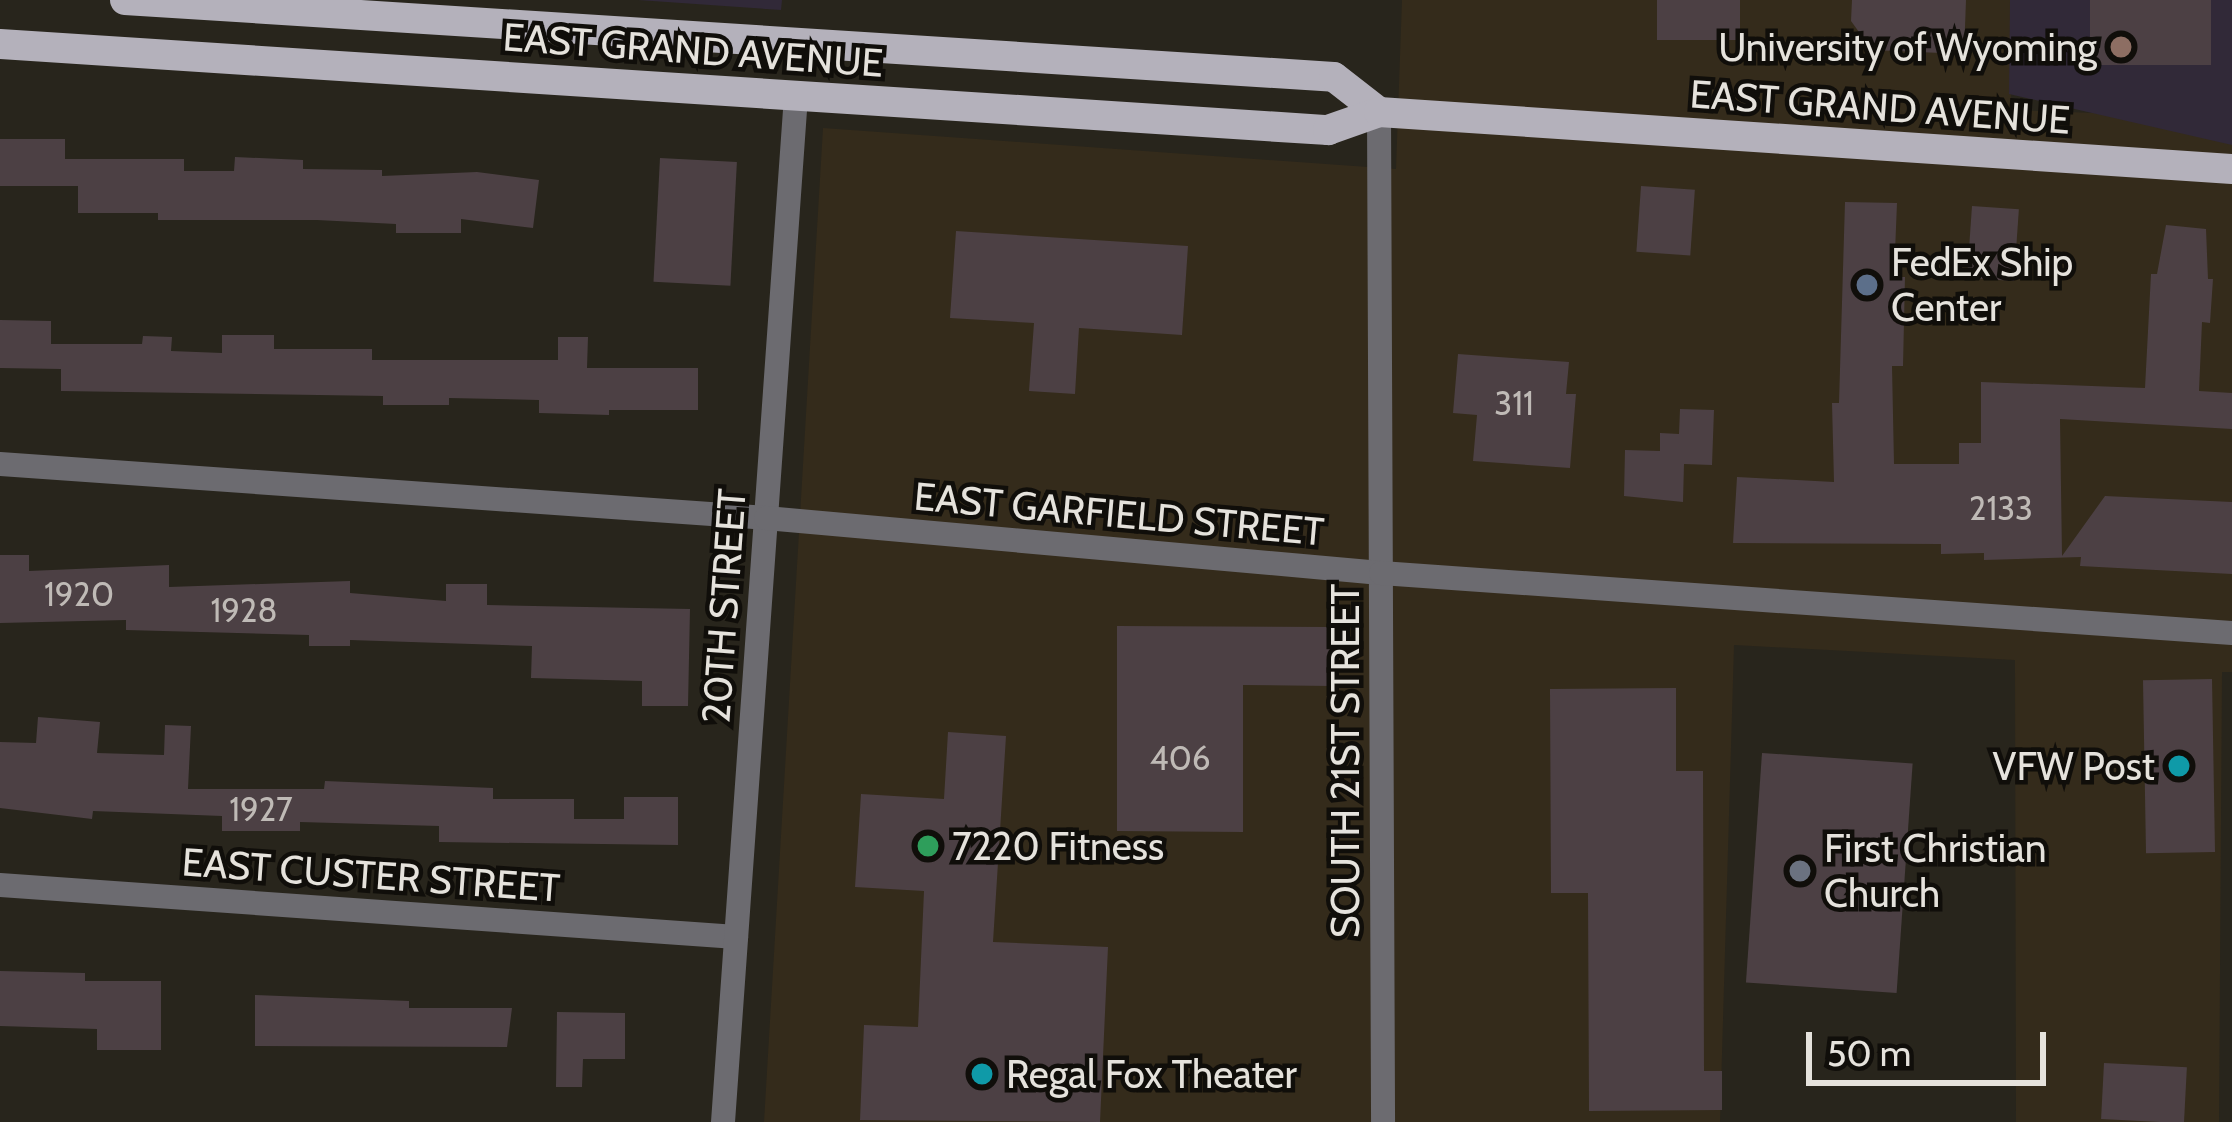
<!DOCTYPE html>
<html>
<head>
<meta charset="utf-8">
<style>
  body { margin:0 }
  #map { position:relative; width:2232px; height:1122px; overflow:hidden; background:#28251c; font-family:Cabin,sans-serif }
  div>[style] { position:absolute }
  .commercial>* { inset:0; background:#342b1b }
  .education>* { inset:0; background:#312938 }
  .building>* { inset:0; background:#4c4044; transform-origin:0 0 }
  .minor>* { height:24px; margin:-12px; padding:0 12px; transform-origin:12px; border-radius:12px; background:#6c6b70 }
  .tertiary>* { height:24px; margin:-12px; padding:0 12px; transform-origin:12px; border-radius:12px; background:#6c6b70 }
  .primary>* { height:30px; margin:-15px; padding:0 15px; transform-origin:15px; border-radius:15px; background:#b4b1bb }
  .dots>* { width:33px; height:33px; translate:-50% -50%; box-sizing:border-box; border:6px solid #100e0a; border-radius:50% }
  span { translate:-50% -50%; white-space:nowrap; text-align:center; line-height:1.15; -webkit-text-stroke:9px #100e0a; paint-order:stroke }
  .number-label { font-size:33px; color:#bfbab6 }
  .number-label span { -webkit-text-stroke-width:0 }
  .poi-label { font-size:39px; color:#e5e2dc }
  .right { translate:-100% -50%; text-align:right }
  .left { translate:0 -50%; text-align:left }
  .street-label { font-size:39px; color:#e5e2dc }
  .scale { position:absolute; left:1806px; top:1032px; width:240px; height:54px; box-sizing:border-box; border:6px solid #e5e2dc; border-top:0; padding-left:15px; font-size:36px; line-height:42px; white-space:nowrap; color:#e5e2dc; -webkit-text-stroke:9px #100e0a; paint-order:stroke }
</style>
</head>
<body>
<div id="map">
  <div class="commercial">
    <i style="clip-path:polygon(1402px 0,2010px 0,2011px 110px,2232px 118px,2232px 672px,2222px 672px,2219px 1122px,2016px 1122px,2015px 660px,1734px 645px,1720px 1122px,764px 1122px,823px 128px,1396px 169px)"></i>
  </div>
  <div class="education">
    <i style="clip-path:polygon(638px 0,782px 0,781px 10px)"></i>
    <i style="clip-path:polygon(2010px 0,2232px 0,2232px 145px,2009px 94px)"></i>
  </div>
  <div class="building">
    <i style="left:1657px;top:0;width:83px;height:40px"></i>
    <i style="clip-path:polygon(1852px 0,1966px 0,1964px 54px,1872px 50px,1851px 21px)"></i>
    <i style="left:2090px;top:0;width:121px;height:65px"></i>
    <i style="clip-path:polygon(0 139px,65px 139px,65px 159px,184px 159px,184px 171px,234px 171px,235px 157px,303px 160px,303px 169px,382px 170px,382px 176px,477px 172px,539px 180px,533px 228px,461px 219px,461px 233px,396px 233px,396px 224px,317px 220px,158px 220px,158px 213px,78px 213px,78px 186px,0 186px)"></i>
    <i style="left:660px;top:158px;width:77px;height:124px;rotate:3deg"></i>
    <i style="left:1641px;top:186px;width:54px;height:66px;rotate:4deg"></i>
    <i style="clip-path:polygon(1845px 202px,1897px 203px,1894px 277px,1905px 277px,1903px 366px,1892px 366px,1894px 464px,1959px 464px,1959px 443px,1981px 443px,1981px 382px,2145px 388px,2151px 274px,2157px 274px,2166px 225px,2206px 229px,2208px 279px,2213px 279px,2210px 323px,2202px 322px,2199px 391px,2232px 393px,2232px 429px,2060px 419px,2062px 556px,2105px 496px,2232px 502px,2232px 574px,2080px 566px,2081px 557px,1984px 560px,1984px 553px,1941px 554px,1941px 544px,1733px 543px,1737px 477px,1834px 482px,1832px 403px,1839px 403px)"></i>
    <i style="left:1972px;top:206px;width:47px;height:72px;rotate:4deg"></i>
    <i style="clip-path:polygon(956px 231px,1188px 246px,1182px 335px,1079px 328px,1075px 394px,1029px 391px,1034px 323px,950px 318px)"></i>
    <i style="clip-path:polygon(0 320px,51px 321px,51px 344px,142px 344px,143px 336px,172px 337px,171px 351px,222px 353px,222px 335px,274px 335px,274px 349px,372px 349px,372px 360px,558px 360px,558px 337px,588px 337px,587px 368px,698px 368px,698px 410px,609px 410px,609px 415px,539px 413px,539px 400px,449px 398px,449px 405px,383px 405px,383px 396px,61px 391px,61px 369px,0 368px)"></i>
    <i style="clip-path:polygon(1458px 354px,1569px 362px,1566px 394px,1576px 394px,1570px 468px,1473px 461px,1477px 415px,1453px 413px)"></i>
    <i style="clip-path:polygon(1680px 409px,1714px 410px,1712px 465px,1684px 464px,1683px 502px,1624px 496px,1625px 450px,1660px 451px,1660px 433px,1679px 434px)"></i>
    <i style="clip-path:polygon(0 555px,29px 555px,29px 571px,169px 565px,169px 587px,350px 581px,350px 593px,446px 601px,446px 584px,487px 584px,487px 605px,690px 609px,688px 706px,642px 706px,642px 681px,531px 678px,532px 646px,350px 640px,350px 646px,309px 646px,309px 635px,126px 630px,126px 620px,0 623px)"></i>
    <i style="clip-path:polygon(1117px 626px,1331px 627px,1331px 686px,1243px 685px,1243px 832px,1117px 831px)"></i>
    <i style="left:2212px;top:679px;width:173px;height:69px;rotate:89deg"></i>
    <i style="clip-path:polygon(1676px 688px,1676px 771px,1703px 771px,1704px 1071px,1722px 1071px,1722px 1110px,1589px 1111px,1588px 893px,1551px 893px,1550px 689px)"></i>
    <i style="clip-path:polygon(38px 717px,100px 722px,97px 753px,164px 755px,165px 725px,191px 726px,188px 789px,324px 789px,325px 781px,493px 788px,493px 799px,574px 799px,574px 819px,624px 819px,624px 797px,678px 797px,678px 845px,439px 842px,439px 826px,300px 822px,300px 831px,222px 831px,222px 816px,93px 811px,92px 819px,0 808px,0 742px,36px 743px)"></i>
    <i style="clip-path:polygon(948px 732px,1006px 736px,993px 942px,1108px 947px,1100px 1122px,860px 1120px,864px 1025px,918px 1027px,924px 891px,855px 887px,861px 794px,944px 799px)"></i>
    <i style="left:1762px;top:753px;width:151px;height:230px;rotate:4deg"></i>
    <i style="clip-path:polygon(0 971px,85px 973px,85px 981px,161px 981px,161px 1050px,97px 1050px,97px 1029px,0 1026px)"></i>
    <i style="clip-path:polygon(255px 995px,409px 1001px,409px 1008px,512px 1008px,507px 1047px,255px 1046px)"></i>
    <i style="clip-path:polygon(557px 1012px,625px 1013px,625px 1059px,583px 1059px,582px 1087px,556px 1087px)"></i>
    <i style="left:2104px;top:1063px;width:83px;height:56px;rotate:3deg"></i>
  </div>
  <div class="minor">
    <i style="left:1379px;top:112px;width:1010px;rotate:89.77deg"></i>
    <i style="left:0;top:885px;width:738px;rotate:4.04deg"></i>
    <i style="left:723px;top:1122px;width:1030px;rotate:-85.93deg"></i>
  </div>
  <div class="tertiary">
    <i style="left:0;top:464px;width:768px;rotate:4.03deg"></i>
    <i style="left:766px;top:518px;width:617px;rotate:5.11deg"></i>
    <i style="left:1381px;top:573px;width:853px;rotate:4.03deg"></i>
  </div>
  <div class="primary">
    <i style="left:125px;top:0;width:1211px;rotate:3.64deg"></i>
    <i style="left:1334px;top:77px;width:57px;rotate:37.9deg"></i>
    <i style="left:0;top:44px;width:1331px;rotate:3.71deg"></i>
    <i style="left:1328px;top:130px;width:54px;rotate:-19.4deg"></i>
    <i style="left:1379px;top:112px;width:855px;rotate:3.82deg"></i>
  </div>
  <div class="dots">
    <i style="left:2121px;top:47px;background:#8d6e63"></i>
    <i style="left:1867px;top:285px;background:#5c6f8a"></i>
    <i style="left:2179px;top:766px;background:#0f9aa8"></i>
    <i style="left:928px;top:846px;background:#2e9e5b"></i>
    <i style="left:1800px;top:871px;background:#6b7280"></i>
    <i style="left:982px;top:1074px;background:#0f9aa8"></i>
  </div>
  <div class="number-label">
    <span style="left:1514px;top:404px">311</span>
    <span style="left:2001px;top:509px">2133</span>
    <span style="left:79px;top:595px">1920</span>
    <span style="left:244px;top:611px">1928</span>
    <span style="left:1180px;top:759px">406</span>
    <span style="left:261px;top:810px">1927</span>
  </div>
  <div class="poi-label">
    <span class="right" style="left:2097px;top:47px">University of Wyoming</span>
    <span class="left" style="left:1891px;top:285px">FedEx Ship<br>Center</span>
    <span class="right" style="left:2155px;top:766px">VFW Post</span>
    <span class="left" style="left:952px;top:846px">7220 Fitness</span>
    <span class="left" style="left:1824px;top:871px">First Christian<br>Church</span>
    <span class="left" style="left:1006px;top:1074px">Regal Fox Theater</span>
  </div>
  <div class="street-label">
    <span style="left:693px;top:50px;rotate:4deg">EAST GRAND AVENUE</span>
    <span style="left:1880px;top:107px;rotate:4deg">EAST GRAND AVENUE</span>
    <span style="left:1119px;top:514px;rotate:5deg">EAST GARFIELD STREET</span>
    <span style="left:724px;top:606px;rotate:-86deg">20TH STREET</span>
    <span style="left:1345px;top:761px;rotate:-90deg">SOUTH 21ST STREET</span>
    <span style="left:371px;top:875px;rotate:4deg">EAST CUSTER STREET</span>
  </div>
  <div class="scale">50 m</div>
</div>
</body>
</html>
